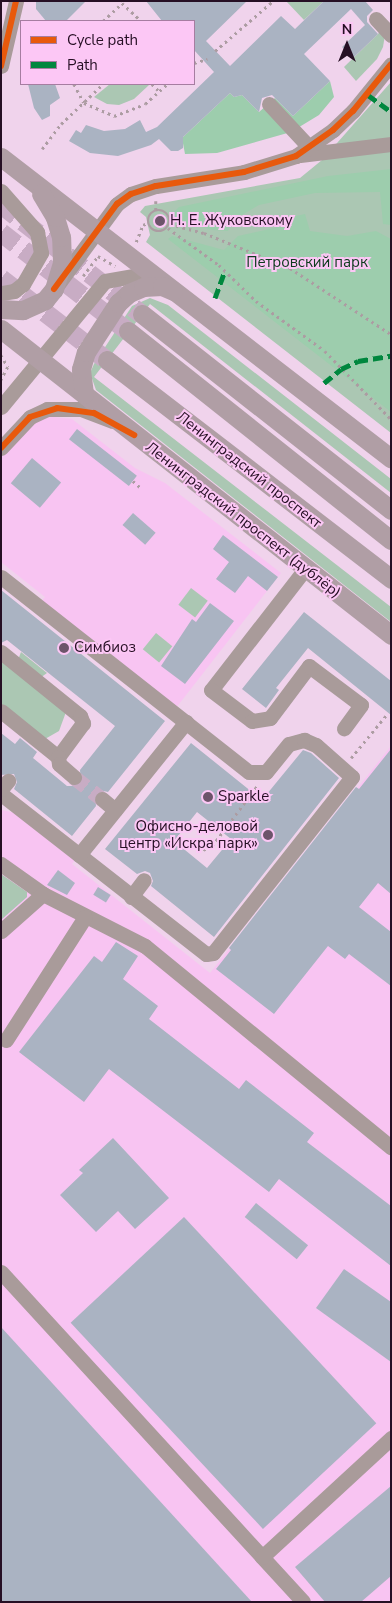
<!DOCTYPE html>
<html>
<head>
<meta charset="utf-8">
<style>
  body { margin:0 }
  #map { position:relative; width:392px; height:1603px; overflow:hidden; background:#f0d3ec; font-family:"Nunito Sans",sans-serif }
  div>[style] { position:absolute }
  .built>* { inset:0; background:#f8c4f2 }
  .green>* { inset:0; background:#abc7b3; transform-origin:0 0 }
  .forest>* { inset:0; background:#9dcdad }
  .building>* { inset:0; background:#aab3c2; transform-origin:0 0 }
  .minor-tunnel>* { height:15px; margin-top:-7.5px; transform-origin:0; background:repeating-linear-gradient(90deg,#c8acc4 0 15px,transparent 0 23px) }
  .major-tunnel>* { height:19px; margin-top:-9.5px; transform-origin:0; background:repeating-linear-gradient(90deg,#c8acc4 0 19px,transparent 0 28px) }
  .path>* { height:2.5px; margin-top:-1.25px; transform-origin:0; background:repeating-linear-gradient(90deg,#ac9ca2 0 2.5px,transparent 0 6.5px) }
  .path>.ring { margin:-1.25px; padding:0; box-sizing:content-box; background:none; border:2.5px solid #ac9ca2; border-radius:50% }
  .minor>* { height:15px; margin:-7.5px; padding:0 7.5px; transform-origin:7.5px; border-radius:7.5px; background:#a99b9a }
  .major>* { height:19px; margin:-9.5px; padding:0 9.5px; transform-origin:9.5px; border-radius:9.5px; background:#b09ea5 }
  .quiet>* { height:5px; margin-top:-2.5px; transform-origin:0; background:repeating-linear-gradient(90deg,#00873e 0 10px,transparent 0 15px) }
  .cycleway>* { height:6px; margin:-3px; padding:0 3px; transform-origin:3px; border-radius:3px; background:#e8590c }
  .dots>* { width:14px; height:14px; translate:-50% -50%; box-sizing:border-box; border:2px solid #fcc7f5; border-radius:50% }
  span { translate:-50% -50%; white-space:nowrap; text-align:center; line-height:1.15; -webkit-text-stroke:4px #fcc7f5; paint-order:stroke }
  .poi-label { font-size:15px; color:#260f24 }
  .left { translate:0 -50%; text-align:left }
  .right { translate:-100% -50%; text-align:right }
  .park-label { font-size:15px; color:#0c3b1c }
  .street-label { font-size:15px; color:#260f24 }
  .frame { position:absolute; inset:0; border:2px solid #260f24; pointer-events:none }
  .legend { position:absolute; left:20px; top:20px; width:175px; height:65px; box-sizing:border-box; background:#fcc7f5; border:1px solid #a67da1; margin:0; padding:6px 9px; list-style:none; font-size:15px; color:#260f24 }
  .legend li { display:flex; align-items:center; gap:10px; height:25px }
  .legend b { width:25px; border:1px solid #a67da1 }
  .north { position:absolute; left:322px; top:20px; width:50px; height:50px; -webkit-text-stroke:4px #fcc7f5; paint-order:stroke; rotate:0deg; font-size:14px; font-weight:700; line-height:20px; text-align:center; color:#260f24 }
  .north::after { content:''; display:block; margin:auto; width:18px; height:22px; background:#260f24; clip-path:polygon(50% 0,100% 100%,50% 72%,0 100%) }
</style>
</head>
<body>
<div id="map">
  <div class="built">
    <i style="clip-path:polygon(45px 416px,72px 419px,135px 468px,165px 483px,281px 573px,176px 708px,42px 601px,45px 597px,1px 562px,1px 458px,27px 427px)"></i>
    <i style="clip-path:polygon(391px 746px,391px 1602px,1px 1602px,1px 810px,21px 814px,77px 857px,72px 864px,210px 973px)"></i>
  </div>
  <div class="green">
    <i style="clip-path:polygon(286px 1px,324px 1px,304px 20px)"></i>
    <i style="clip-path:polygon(381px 31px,385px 35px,383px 47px,377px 59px,356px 81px,344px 67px)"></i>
    <i style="clip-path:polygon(391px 82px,391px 433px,146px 242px,150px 235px,146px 217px,140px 212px,145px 206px,300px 178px,322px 160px)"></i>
    <i style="clip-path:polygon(110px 84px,148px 84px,149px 85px,134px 99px,119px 105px,107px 104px,94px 97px)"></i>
    <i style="clip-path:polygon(150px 298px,168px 305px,391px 479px,391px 493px,150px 304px,94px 377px,391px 607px,391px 622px,96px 390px,90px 373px,94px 364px,132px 306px)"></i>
    <i style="left:191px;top:588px;width:21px;height:21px;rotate:37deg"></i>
    <i style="left:156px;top:633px;width:21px;height:21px;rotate:39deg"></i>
    <i style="clip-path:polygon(21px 652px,47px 673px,40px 678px,18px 660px)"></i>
    <i style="clip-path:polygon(1px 660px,66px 712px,59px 731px,45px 739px,1px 704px)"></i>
    <i style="clip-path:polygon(1px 874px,27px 892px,27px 897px,1px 920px)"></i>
  </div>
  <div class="forest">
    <i style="clip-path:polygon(330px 81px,334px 97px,319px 115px,291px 132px,217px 153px,185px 154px,182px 138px,230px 93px,234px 97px,242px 95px,259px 112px,275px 98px,293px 116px)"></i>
    <i style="clip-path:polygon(391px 169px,391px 225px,383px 224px,380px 192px,315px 193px,259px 205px,232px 221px,228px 231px,212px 230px,173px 219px,174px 212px,179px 207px,328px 176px)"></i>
    <i style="clip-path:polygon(305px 214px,310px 231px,347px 236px,376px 231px,391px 239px,391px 412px,168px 239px,172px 236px,224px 250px,238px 236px,274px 228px,291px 217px)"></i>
  </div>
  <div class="building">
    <i style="clip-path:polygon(36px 1px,86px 1px,66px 21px,46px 21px,36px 9px)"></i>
    <i style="clip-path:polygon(146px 1px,247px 1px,206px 41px,230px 66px,281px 16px,295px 29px,324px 1px,365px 1px,373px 10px,367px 16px,367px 22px,378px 34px,353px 58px,342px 47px,365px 25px,351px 9px,304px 54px,330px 81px,293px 116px,272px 95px,262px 98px,259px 112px,242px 95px,234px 97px,230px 93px,183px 137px,183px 148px,178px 151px,171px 151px,159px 139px,151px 145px,118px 156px,90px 153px,69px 141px,76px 130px,81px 133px,86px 125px,104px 131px,125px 129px,140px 120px,146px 132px,157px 127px,214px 72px,194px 50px,194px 21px,162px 21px)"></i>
    <i style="clip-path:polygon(28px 84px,55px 84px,60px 98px,50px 105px,50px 116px,42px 120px,34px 108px)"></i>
    <i style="left:77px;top:429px;width:76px;height:13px;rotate:38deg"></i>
    <i style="left:32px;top:458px;width:38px;height:33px;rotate:40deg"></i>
    <i style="left:133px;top:513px;width:30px;height:16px;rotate:41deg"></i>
    <i style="clip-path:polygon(223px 535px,278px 577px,267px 591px,248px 576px,235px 593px,216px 579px,229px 562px,213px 549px)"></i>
    <i style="clip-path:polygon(1px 590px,165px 721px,108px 792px,99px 790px,95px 793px,96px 806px,72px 836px,14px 789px,17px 782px,14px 774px,1px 775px,1px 733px,15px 744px,20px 738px,37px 752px,33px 758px,67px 786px,73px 786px,81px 783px,80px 770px,115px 726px,7px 640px,1px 643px)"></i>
    <i style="clip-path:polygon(210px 603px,234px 621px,185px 684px,161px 666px,192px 619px,196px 622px)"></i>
    <i style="clip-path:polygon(304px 612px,391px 681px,391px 715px,308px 648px,276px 688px,279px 690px,266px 708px,242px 689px)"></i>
    <i style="clip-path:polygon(evenodd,191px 743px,262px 800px,303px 750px,311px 753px,339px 778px,214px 937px,151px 886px,153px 881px,150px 873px,145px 871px,137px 874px,105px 849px,191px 743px,197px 812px,231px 839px,207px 868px,174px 841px,197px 812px)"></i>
    <i style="clip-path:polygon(391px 749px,391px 894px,378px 883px,359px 907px,391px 932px,391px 986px,349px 954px,345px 959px,328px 946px,274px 1014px,216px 969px,231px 950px,229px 948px,356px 787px,359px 789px)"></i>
    <i style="clip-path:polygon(58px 870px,75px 883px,67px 895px,47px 885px)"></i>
    <i style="left:98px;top:887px;width:15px;height:9px;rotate:32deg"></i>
    <i style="clip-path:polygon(116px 942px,138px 956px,123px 979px,158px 1006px,149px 1019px,239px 1089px,246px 1080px,314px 1133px,307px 1142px,391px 1206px,391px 1266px,279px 1179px,269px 1192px,109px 1069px,84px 1102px,19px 1052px,94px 956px,102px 962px)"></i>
    <i style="clip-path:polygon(113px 1138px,169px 1198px,135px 1229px,118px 1211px,96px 1232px,60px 1195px,83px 1173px,79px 1170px)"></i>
    <i style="left:256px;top:1203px;width:67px;height:18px;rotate:39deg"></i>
    <i style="left:184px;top:1217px;width:282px;height:155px;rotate:47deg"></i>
    <i style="clip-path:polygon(344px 1269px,391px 1302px,391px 1362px,316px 1308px)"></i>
    <i style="clip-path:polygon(1px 1327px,252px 1602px,1px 1602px)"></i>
    <i style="clip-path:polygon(391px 1486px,391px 1576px,361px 1602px,325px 1602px,295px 1567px)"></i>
  </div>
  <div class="minor-tunnel">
    <i style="left:74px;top:777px;width:36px;rotate:38deg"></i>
  </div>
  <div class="major-tunnel">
    <i style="left:1px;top:204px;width:179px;rotate:38deg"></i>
    <i style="left:1px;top:232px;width:161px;rotate:37.9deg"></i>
    <i style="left:1px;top:278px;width:134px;rotate:37.7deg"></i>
  </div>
  <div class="path">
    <i style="left:103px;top:21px;width:26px;rotate:-43deg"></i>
    <i style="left:122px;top:3px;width:26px;rotate:43deg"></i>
    <i style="left:215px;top:51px;width:77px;rotate:-40.8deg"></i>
    <i style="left:194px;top:63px;width:14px;rotate:-17deg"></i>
    <i style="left:74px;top:84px;width:21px;rotate:62deg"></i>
    <i style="left:84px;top:103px;width:33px;rotate:23deg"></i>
    <i style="left:114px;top:116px;width:33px;rotate:-21deg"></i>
    <i style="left:145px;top:104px;width:30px;rotate:-42deg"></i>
    <i style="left:152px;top:84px;width:10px;rotate:45deg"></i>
    <i style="left:42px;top:149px;width:31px;rotate:-53deg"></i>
    <i style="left:61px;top:124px;width:58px;rotate:-43.6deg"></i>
    <i style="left:156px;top:201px;width:9px;rotate:90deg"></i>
    <i class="ring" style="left:148px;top:210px;width:19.5px;height:19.5px"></i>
    <i style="left:170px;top:224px;width:35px;rotate:15deg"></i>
    <i style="left:204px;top:233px;width:93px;rotate:22.1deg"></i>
    <i style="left:290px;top:268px;width:121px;rotate:33.2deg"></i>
    <i style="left:168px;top:228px;width:63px;rotate:36deg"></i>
    <i style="left:219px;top:265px;width:52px;rotate:44.2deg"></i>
    <i style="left:256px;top:301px;width:85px;rotate:35.9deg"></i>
    <i style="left:325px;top:351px;width:95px;rotate:45.9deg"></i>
    <i style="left:136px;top:242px;width:18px;rotate:-68deg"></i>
    <i style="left:143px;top:225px;width:5px;rotate:-22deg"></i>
    <i style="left:83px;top:276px;width:25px;rotate:-53deg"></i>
    <i style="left:98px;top:256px;width:20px;rotate:30deg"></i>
    <i style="left:1px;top:355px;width:14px;rotate:60deg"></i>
    <i style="left:8px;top:367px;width:15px;rotate:118deg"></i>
    <i style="left:133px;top:481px;width:9px;rotate:41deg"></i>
    <i style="left:351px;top:758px;width:58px;rotate:-50.6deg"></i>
    <i style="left:189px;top:840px;width:17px;rotate:36deg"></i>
    <i style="left:203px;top:850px;width:10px;rotate:-24deg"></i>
    <i style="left:212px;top:846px;width:75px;rotate:-53.1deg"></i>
  </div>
  <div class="minor">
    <i style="left:376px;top:19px;width:22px;rotate:47deg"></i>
    <i style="left:1px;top:66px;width:67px;rotate:-77deg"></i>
    <i style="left:269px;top:104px;width:59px;rotate:47.1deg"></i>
    <i style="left:300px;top:155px;width:92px;rotate:-6.9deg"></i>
    <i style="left:1px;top:191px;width:55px;rotate:48.7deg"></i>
    <i style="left:37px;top:232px;width:21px;rotate:79deg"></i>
    <i style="left:41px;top:253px;width:36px;rotate:120deg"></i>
    <i style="left:23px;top:284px;width:11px;rotate:142deg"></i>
    <i style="left:14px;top:291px;width:13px;rotate:171deg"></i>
    <i style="left:58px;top:284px;width:99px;rotate:-53.6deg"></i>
    <i style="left:117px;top:204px;width:17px;rotate:-36deg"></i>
    <i style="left:131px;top:194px;width:26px;rotate:-18deg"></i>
    <i style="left:156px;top:186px;width:89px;rotate:-9deg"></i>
    <i style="left:244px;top:172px;width:54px;rotate:-17.1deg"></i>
    <i style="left:296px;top:156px;width:45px;rotate:-35.1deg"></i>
    <i style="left:333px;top:130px;width:28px;rotate:-44deg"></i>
    <i style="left:353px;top:111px;width:60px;rotate:-51deg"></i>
    <i style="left:1px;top:407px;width:163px;rotate:-50.5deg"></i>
    <i style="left:105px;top:281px;width:29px;rotate:-10deg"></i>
    <i style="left:134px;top:276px;width:26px;rotate:21deg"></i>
    <i style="left:1px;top:448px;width:42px;rotate:-46.9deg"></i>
    <i style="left:30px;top:417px;width:19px;rotate:-25deg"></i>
    <i style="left:47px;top:409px;width:34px"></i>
    <i style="left:81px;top:409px;width:33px;rotate:21deg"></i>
    <i style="left:305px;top:569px;width:153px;rotate:127.8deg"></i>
    <i style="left:211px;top:690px;width:51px;rotate:37.1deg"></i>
    <i style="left:252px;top:721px;width:18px;rotate:-9deg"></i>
    <i style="left:270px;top:718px;width:65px;rotate:-53.1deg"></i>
    <i style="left:309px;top:666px;width:65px;rotate:36.9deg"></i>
    <i style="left:361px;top:705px;width:29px;rotate:126deg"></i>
    <i style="left:1px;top:577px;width:315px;rotate:38.2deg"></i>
    <i style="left:249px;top:772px;width:17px"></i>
    <i style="left:266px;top:772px;width:36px;rotate:-51deg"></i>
    <i style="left:289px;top:744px;width:16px;rotate:-15deg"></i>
    <i style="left:304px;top:740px;width:13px;rotate:23deg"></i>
    <i style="left:316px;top:745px;width:48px;rotate:41.6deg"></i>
    <i style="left:352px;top:777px;width:224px;rotate:128.3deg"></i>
    <i style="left:213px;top:953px;width:7px;rotate:172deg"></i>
    <i style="left:206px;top:954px;width:260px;rotate:-142deg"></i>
    <i style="left:1px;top:652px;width:102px;rotate:39deg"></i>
    <i style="left:80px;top:716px;width:8px;rotate:67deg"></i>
    <i style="left:83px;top:723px;width:42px;rotate:126.3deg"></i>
    <i style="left:58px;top:757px;width:73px;rotate:-141.1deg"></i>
    <i style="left:58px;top:757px;width:7px;rotate:82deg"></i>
    <i style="left:59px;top:764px;width:20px;rotate:41deg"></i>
    <i style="left:1px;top:789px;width:11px;rotate:-49deg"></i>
    <i style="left:102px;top:799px;width:17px;rotate:40deg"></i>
    <i style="left:79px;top:855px;width:171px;rotate:-51.2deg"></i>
    <i style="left:1px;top:864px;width:52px;rotate:35.5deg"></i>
    <i style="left:43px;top:894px;width:114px;rotate:27deg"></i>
    <i style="left:145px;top:946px;width:318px;rotate:39.3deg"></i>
    <i style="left:131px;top:897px;width:21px;rotate:-53deg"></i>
    <i style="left:1px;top:931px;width:56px;rotate:-41.4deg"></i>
    <i style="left:6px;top:1040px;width:146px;rotate:-57.3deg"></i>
    <i style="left:1px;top:1272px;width:447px;rotate:47.5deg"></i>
    <i style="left:262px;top:1557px;width:176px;rotate:-42.7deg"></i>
  </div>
  <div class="major">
    <i style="left:1px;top:157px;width:493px;rotate:37.7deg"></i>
    <i style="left:1px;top:309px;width:22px;rotate:3deg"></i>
    <i style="left:23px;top:310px;width:24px;rotate:-24deg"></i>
    <i style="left:45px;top:300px;width:14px;rotate:-51deg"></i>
    <i style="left:54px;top:289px;width:28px;rotate:-73deg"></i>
    <i style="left:62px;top:262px;width:25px;rotate:-92deg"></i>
    <i style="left:61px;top:237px;width:21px;rotate:-107deg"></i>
    <i style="left:55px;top:217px;width:27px;rotate:-121deg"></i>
    <i style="left:142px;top:314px;width:317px;rotate:38.2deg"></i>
    <i style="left:1px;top:329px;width:496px;rotate:38.1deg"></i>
    <i style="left:128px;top:331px;width:336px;rotate:38.5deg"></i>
    <i style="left:107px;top:360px;width:359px;rotate:37.6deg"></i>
    <i style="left:84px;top:394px;width:25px;rotate:-97deg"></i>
    <i style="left:81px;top:369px;width:18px;rotate:-74deg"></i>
    <i style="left:86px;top:352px;width:59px;rotate:-56.9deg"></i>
    <i style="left:118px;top:303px;width:15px;rotate:-42deg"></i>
    <i style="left:129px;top:293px;width:15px;rotate:-23deg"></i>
    <i style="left:143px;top:287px;width:19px;rotate:-3deg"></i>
    <i style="left:162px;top:286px;width:12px;rotate:24deg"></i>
  </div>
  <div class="quiet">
    <i style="left:368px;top:95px;width:29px;rotate:36deg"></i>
    <i style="left:215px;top:298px;width:29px;rotate:-70deg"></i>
    <i style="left:324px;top:383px;width:22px;rotate:-39deg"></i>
    <i style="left:341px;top:369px;width:19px;rotate:-25deg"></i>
    <i style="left:358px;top:361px;width:33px;rotate:-9deg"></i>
  </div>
  <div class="cycleway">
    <i style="left:1px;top:66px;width:67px;rotate:-77deg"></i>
    <i style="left:54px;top:289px;width:106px;rotate:-53.5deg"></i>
    <i style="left:117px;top:204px;width:17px;rotate:-36deg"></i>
    <i style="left:131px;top:194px;width:26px;rotate:-18deg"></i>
    <i style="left:156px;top:186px;width:89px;rotate:-9deg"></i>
    <i style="left:244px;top:172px;width:54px;rotate:-17.1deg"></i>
    <i style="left:296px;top:156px;width:45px;rotate:-35.1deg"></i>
    <i style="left:333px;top:130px;width:28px;rotate:-44deg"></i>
    <i style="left:353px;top:111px;width:60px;rotate:-51deg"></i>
    <i style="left:1px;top:448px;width:42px;rotate:-46.9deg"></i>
    <i style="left:30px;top:417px;width:28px;rotate:-18deg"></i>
    <i style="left:57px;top:408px;width:37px;rotate:8deg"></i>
    <i style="left:94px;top:413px;width:46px;rotate:28.8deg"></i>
  </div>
  <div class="dots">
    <i style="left:160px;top:221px;background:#6d546a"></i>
    <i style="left:64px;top:648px;background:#6d546a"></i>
    <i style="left:208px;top:797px;background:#6d546a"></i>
    <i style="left:268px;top:835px;background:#6d546a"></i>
  </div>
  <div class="poi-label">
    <span class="left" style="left:170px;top:221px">Н. Е. Жуковскому</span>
    <span class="left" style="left:74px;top:648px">Симбиоз</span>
    <span class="left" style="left:218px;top:797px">Sparkle</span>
    <span class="right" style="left:258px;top:835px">Офисно-деловой<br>центр «Искра парк»</span>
  </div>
  <div class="park-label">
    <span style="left:307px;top:263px">Петровский парк</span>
  </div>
  <div class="street-label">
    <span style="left:249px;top:470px;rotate:38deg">Ленинградский проспект</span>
    <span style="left:243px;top:520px;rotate:38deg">Ленинградский проспект (дублёр)</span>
  </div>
  <div class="frame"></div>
  <ul class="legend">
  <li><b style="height:6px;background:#e8590c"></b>Cycle path</li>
  <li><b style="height:6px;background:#00873e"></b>Path</li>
  </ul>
  <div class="north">N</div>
</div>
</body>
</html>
